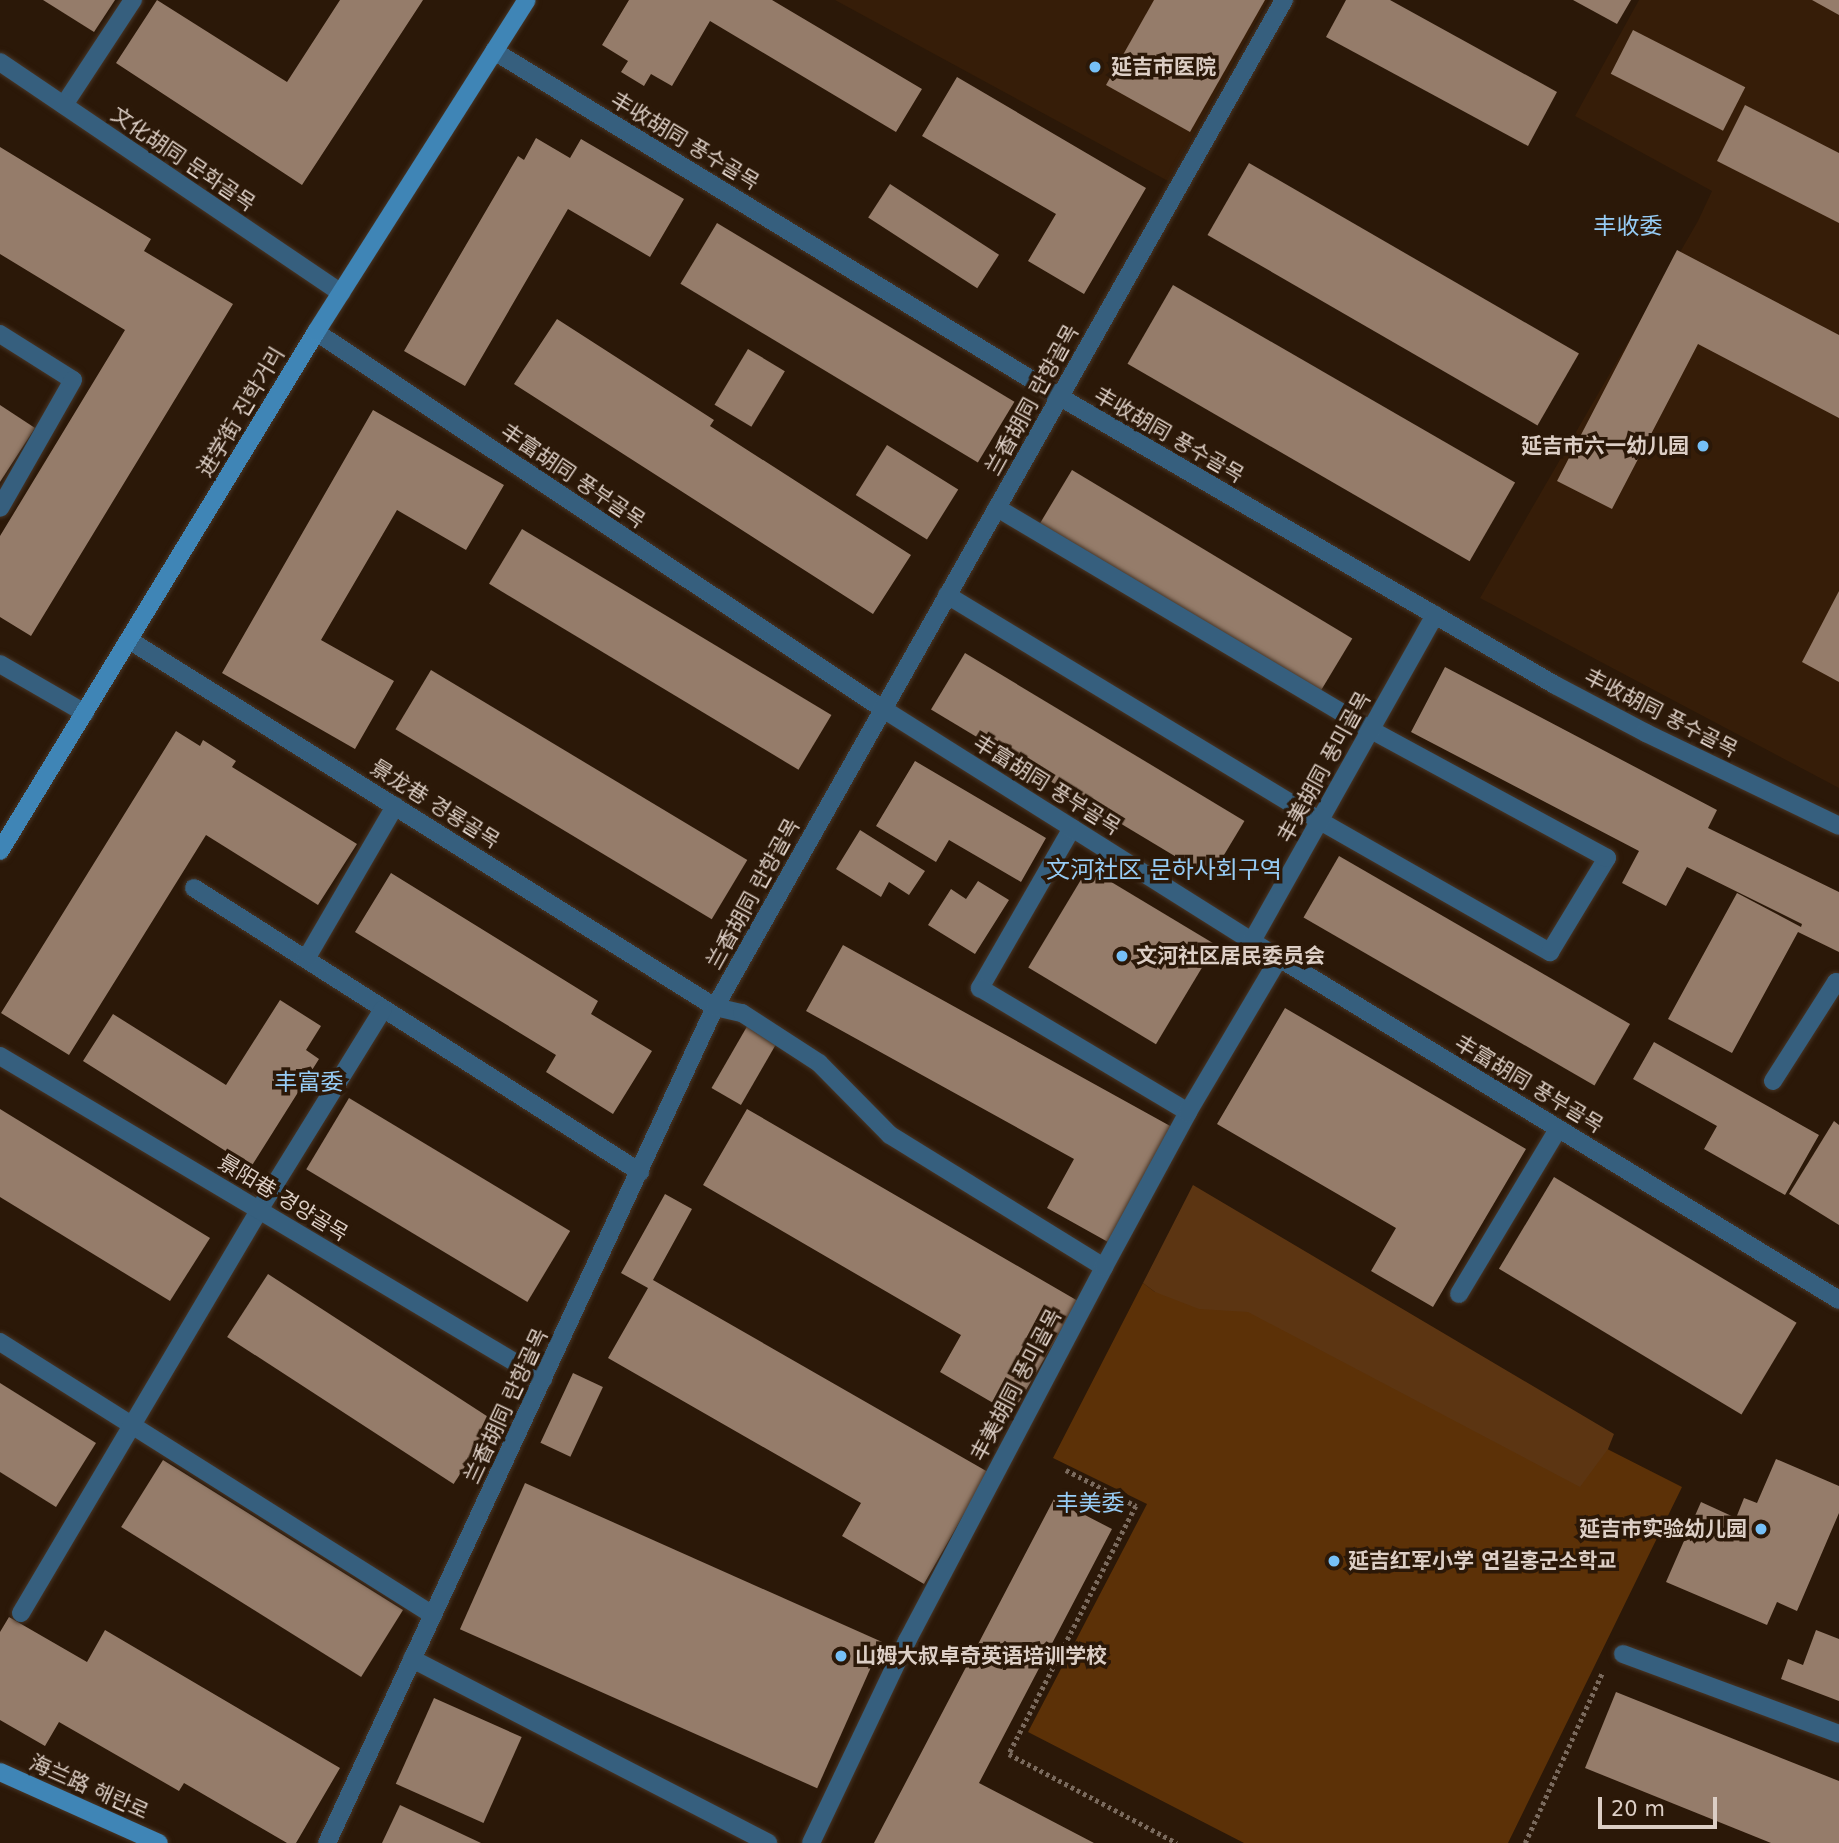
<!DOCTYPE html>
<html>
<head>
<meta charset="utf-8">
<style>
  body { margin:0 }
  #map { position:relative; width:1839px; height:1843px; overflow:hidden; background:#2b1808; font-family:"DejaVu Sans","Noto Sans SC","Noto Sans KR",sans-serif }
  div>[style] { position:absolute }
  .built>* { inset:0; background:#361d08 }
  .green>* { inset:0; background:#5c3107 }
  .forest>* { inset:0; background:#5c3512 }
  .building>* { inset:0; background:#957c6a; transform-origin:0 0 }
  .path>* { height:4.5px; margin-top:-2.25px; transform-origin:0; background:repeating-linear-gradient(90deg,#7a6a5d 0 3.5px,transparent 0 7px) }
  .roads { filter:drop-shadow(0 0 2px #473526) drop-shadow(0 0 2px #473526) }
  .lane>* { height:18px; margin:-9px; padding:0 9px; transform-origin:9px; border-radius:9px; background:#365f7e }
  .street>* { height:18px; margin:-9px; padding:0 9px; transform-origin:9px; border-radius:9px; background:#365f7e }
  .secondary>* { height:18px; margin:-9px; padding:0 9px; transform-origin:9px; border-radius:9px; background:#3f85b6 }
  .dots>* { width:19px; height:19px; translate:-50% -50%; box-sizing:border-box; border:4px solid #2b1808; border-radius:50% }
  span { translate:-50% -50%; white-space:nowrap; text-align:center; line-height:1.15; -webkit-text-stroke:7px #2b1808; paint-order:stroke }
  .poi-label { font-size:21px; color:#dccec5; font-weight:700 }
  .left { translate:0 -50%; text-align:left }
  .right { translate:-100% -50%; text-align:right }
  .street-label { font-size:21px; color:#dccec5 }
  .neighbourhood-label { font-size:23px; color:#97ccf5 }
  .quarter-label { font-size:24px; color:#97ccf5 }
  .scale { position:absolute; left:1598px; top:1797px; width:119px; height:32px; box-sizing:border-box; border:4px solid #dccec5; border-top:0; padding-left:9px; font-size:21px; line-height:24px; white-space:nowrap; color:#dccec5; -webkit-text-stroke:5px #2b1808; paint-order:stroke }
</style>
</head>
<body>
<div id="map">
  <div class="built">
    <i style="clip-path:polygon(835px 0,1268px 0,1168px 181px)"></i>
    <i style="clip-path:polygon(1639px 0,1839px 0,1839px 788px,1480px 598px,1698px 221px,1712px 191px,1575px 116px)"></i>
  </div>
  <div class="green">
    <i style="clip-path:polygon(1266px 1276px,1682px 1487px,1508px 1843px,1244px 1843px,1028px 1732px,1147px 1504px,1053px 1458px,1143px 1283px,1155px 1292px)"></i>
  </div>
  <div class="forest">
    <i style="clip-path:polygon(1193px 1185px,1614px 1434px,1608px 1449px,1580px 1487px,1248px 1312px,1199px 1309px,1155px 1292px,1143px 1283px)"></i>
  </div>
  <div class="building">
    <i style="clip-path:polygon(43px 0,115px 0,94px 32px)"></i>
    <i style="clip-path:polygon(157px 0,287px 82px,340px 0,423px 0,302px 185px,116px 63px)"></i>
    <i style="clip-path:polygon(629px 0,772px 0,922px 89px,896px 132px,710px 21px,672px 86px,651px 74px,644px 86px,621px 72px,628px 61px,602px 45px)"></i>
    <i style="clip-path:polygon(1154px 0,1265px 0,1190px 132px,1106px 85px)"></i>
    <i style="clip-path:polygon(1346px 0,1390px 0,1557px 92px,1528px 146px,1326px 37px)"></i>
    <i style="clip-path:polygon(1573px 0,1631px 0,1617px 24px)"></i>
    <i style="clip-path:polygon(1812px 0,1839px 0,1839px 15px)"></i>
    <i style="left:1633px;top:30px;width:126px;height:49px;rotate:27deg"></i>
    <i style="clip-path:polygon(957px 77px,1146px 188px,1084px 294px,1028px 261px,1056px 214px,922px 136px)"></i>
    <i style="clip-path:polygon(1745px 105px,1839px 153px,1839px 223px,1717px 161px)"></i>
    <i style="clip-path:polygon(536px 138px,570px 158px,581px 139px,684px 199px,650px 257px,568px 209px,465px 386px,404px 351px,518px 156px,524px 160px)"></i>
    <i style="clip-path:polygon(0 147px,151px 239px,144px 251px,233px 304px,31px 636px,0 617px,0 536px,125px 330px,0 254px)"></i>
    <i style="left:1249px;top:163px;width:381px;height:83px;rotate:30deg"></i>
    <i style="left:890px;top:184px;width:130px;height:40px;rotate:33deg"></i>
    <i style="left:717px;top:223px;width:347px;height:71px;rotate:31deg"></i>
    <i style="clip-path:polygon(1677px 250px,1839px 335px,1839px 418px,1698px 344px,1612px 509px,1557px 481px)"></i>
    <i style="left:1173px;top:285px;width:395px;height:91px;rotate:30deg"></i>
    <i style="clip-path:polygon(557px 319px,714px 420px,710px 426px,911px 555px,873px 614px,514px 384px)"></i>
    <i style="left:748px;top:349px;width:43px;height:65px;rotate:31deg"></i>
    <i style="clip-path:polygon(0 405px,35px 428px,0 482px)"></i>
    <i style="clip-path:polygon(373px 410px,504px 485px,466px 550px,397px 510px,321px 640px,394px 681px,355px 749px,222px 673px)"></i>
    <i style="left:887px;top:445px;width:84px;height:59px;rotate:32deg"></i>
    <i style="left:1072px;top:470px;width:327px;height:67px;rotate:31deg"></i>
    <i style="left:522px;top:529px;width:361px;height:64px;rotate:31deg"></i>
    <i style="clip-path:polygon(1839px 591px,1839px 682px,1802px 662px)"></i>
    <i style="left:965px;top:653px;width:326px;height:66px;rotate:31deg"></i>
    <i style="clip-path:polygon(1445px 667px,1717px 810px,1708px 828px,1839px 892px,1839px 952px,1798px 932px,1732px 1053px,1668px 1019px,1737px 893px,1801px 927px,1802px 924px,1687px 867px,1666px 906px,1622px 883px,1639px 851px,1411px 732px)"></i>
    <i style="left:431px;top:670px;width:369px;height:69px;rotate:31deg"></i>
    <i style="clip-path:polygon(176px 731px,200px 746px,203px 740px,236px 761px,232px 767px,357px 844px,318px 905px,206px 835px,69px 1055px,1px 1013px)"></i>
    <i style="clip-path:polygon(915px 761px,1046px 838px,1021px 882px,949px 840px,936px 862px,876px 826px)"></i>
    <i style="clip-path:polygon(860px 830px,925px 871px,909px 895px,889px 882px,881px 897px,836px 869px)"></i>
    <i style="left:1339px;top:856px;width:336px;height:71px;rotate:30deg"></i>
    <i style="left:1088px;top:868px;width:149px;height:116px;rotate:31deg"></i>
    <i style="clip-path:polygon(391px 873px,598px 1001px,591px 1014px,652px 1051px,613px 1114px,546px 1072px,556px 1055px,355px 932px)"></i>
    <i style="clip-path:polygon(978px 881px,1009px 900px,975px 954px,928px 925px,951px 889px,966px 899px)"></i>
    <i style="clip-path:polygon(843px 945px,1172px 1127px,1108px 1242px,1047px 1208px,1074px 1159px,806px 1011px)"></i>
    <i style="clip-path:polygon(280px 1000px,321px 1026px,306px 1050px,319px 1059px,251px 1167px,83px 1061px,113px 1014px,226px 1085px)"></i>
    <i style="clip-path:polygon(1285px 1008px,1526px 1149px,1433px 1307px,1371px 1271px,1396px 1228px,1217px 1124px)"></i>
    <i style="left:749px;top:1023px;width:34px;height:75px;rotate:30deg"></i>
    <i style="clip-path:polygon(1654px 1042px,1819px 1135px,1785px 1195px,1704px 1149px,1717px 1126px,1633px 1079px)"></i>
    <i style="left:349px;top:1098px;width:258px;height:83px;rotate:31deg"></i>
    <i style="clip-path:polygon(0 1109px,210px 1238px,170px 1301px,0 1197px)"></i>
    <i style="clip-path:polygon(747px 1109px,1078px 1301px,1012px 1414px,940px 1372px,961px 1335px,703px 1185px)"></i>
    <i style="clip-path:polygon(1834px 1121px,1839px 1125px,1839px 1225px,1789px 1194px)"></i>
    <i style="left:1554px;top:1177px;width:283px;height:107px;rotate:31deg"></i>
    <i style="clip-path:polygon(665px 1194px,692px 1209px,653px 1280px,988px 1472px,924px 1584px,842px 1536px,861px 1503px,608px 1358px,648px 1288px,621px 1273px)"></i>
    <i style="left:268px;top:1274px;width:270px;height:75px;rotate:33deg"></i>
    <i style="left:573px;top:1373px;width:33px;height:77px;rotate:25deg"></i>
    <i style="clip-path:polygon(0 1383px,96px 1443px,56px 1507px,0 1472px)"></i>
    <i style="clip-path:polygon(1776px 1459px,1839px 1486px,1839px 1513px,1797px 1611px,1777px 1602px,1767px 1625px,1666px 1582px,1701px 1502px,1736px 1518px,1744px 1498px,1757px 1503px)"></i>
    <i style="left:163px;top:1460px;width:283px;height:79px;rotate:32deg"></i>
    <i style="left:525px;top:1483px;width:391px;height:160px;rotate:24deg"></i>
    <i style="clip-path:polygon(1054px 1499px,1112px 1529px,979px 1783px,1094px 1843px,874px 1843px)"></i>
    <i style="clip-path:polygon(9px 1617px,87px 1662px,105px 1630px,340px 1768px,296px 1843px,287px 1843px,184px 1783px,179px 1791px,59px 1722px,45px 1746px,0 1720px,0 1632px)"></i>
    <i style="clip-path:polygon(1816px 1630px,1839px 1639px,1839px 1701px,1781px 1679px,1788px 1659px,1803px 1665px)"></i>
    <i style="clip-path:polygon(1616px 1692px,1839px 1781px,1839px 1843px,1771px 1843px,1585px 1768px)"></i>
    <i style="left:434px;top:1698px;width:96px;height:94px;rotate:24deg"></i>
    <i style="clip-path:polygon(400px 1805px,481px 1843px,382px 1843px)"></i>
  </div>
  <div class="path">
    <i style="left:1066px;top:1470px;width:79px;rotate:27.2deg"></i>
    <i style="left:1136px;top:1506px;width:279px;rotate:117.1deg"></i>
    <i style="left:1009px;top:1754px;width:190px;rotate:27.9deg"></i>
    <i style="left:1525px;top:1843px;width:187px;rotate:-65.6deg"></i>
  </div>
  <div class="roads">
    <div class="lane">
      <i style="left:64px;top:105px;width:126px;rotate:-56.7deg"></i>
      <i style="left:0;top:334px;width:86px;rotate:32.2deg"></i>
      <i style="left:73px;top:380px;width:147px;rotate:119.7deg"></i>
      <i style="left:947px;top:595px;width:436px;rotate:31.2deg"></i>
      <i style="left:1320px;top:821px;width:265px;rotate:29.7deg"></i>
      <i style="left:1550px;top:952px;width:110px;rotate:-58.8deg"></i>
      <i style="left:1607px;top:858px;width:268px;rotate:-151.5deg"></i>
      <i style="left:1371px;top:730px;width:435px;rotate:-149.3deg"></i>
      <i style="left:0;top:664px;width:98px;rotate:30deg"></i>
      <i style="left:1072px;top:828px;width:185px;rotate:119.9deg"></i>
      <i style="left:980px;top:988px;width:242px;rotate:30.8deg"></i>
      <i style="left:194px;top:888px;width:529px;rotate:32.49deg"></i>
      <i style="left:306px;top:959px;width:177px;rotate:-59.8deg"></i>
      <i style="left:715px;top:1007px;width:28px;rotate:13deg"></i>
      <i style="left:742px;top:1013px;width:92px;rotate:33deg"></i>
      <i style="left:819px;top:1063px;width:101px;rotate:45.4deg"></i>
      <i style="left:890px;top:1135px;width:251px;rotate:31.7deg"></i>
      <i style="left:1773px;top:1081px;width:117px;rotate:-57.5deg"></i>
      <i style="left:1836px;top:982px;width:4px;rotate:34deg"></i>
      <i style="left:1459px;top:1294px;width:192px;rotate:-59deg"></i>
      <i style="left:0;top:1342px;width:512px;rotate:32.23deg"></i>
      <i style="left:21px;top:1613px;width:468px;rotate:-59.4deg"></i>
      <i style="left:259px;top:1210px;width:236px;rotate:-58.3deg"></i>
      <i style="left:1623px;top:1654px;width:230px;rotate:20.3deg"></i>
      <i style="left:412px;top:1659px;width:401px;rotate:27.3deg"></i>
    </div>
    <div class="street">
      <i style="left:494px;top:51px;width:663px;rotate:31.44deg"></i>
      <i style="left:1060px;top:397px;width:573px;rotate:30.19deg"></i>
      <i style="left:1555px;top:685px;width:103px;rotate:27.8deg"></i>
      <i style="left:1646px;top:733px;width:214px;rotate:25.7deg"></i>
      <i style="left:0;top:62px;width:412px;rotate:34.1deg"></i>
      <i style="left:316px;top:332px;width:681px;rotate:33.62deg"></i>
      <i style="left:883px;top:709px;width:468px;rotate:32.2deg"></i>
      <i style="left:1279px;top:958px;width:656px;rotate:31.41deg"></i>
      <i style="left:129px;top:640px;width:691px;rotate:32.06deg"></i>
      <i style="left:1252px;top:941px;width:374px;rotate:-60.7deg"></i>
      <i style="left:0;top:1056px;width:632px;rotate:30.75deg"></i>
      <i style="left:327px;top:1843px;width:922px;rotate:-65.1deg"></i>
      <i style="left:715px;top:1007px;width:1157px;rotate:-60.53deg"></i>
      <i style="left:811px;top:1843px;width:224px;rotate:-64.6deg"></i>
      <i style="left:907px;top:1641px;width:423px;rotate:-62.2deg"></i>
      <i style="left:1104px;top:1267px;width:176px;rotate:-61.5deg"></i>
      <i style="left:1188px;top:1112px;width:179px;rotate:-59.4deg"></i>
    </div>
    <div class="secondary">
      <i style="left:0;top:851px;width:608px;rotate:-58.66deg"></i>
      <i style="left:316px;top:332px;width:393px;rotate:-57.6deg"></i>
      <i style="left:0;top:1772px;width:174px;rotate:24.1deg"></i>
    </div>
  </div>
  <div class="dots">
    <i style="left:1095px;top:67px;background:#76c0f7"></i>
    <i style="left:1703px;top:446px;background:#76c0f7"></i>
    <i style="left:1122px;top:956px;background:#76c0f7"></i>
    <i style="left:1761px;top:1529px;background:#76c0f7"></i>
    <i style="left:1334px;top:1561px;background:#76c0f7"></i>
    <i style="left:841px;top:1656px;background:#76c0f7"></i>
  </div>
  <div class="poi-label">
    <span class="left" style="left:1111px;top:67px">延吉市医院</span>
    <span class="right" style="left:1689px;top:446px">延吉市六一幼儿园</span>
    <span class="left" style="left:1136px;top:956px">文河社区居民委员会</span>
    <span class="right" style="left:1747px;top:1529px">延吉市实验幼儿园</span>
    <span class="left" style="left:1348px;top:1561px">延吉红军小学 연길홍군소학교</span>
    <span class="left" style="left:855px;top:1656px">山姆大叔卓奇英语培训学校</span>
  </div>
  <div class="street-label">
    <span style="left:685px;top:141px;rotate:31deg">丰收胡同 풍수골목</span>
    <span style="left:183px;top:159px;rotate:34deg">文化胡同 문화골목</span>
    <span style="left:1032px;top:400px;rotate:-61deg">兰香胡同 란향골목</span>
    <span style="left:241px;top:412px;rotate:-59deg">进学街 진학거리</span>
    <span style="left:1169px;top:435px;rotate:30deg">丰收胡同 풍수골목</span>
    <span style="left:573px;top:476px;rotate:34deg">丰富胡同 풍부골목</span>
    <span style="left:1661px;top:713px;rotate:27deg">丰收胡同 풍수골목</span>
    <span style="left:1324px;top:767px;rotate:-61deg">丰美胡同 풍미골목</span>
    <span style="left:1047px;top:785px;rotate:32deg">丰富胡同 풍부골목</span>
    <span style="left:435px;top:804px;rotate:32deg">景龙巷 경룡골목</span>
    <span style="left:753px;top:894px;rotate:-61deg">兰香胡同 란향골목</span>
    <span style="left:1529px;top:1084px;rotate:31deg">丰富胡同 풍부골목</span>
    <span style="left:283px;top:1198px;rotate:31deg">景阳巷 경양골목</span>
    <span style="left:1016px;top:1385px;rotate:-62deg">丰美胡同 풍미골목</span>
    <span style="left:506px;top:1406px;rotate:-65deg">兰香胡同 란향골목</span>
    <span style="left:89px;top:1787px;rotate:24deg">海兰路 해란로</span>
  </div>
  <div class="neighbourhood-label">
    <span style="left:1628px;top:226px">丰收委</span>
    <span style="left:309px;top:1082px">丰富委</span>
    <span style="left:1090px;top:1503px">丰美委</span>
  </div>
  <div class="quarter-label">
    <span style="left:1164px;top:871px">文河社区 문하사회구역</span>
  </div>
  <div class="scale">20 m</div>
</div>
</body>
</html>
